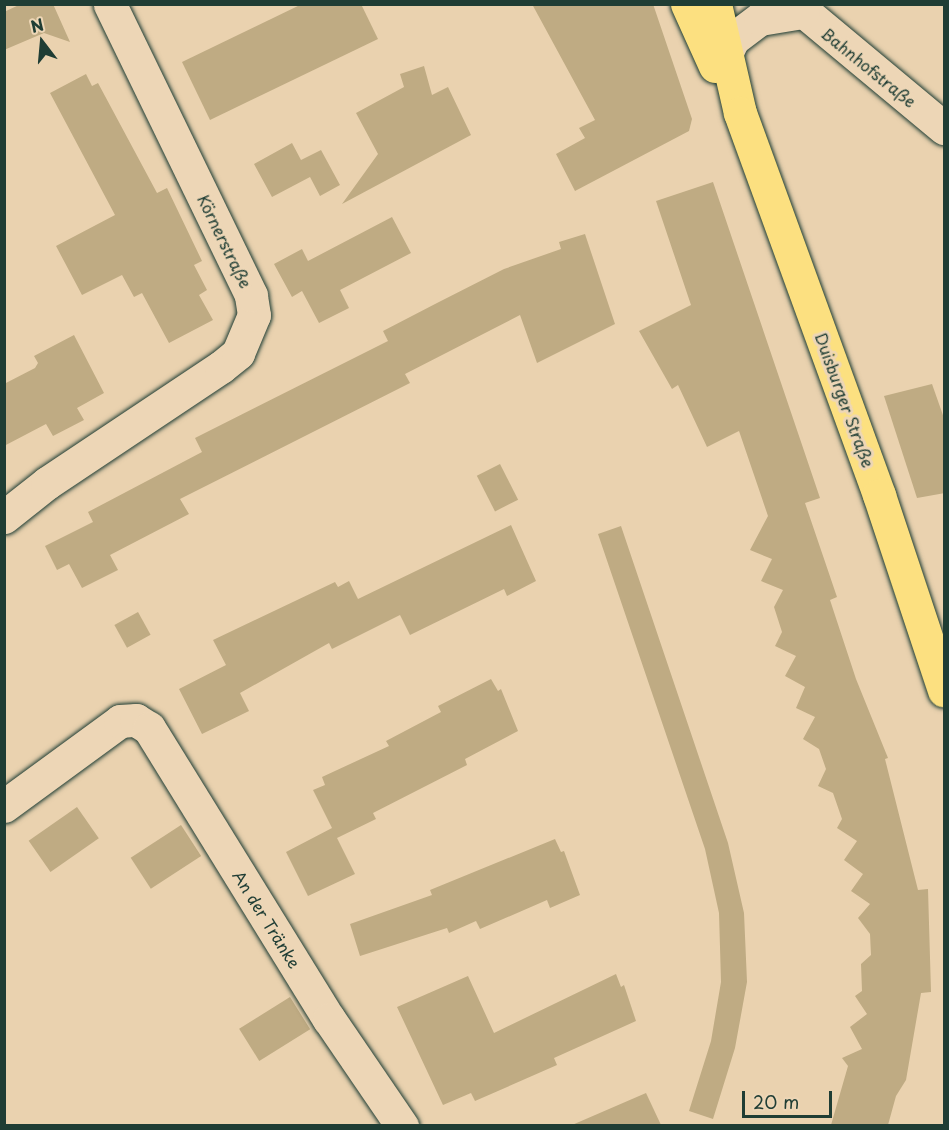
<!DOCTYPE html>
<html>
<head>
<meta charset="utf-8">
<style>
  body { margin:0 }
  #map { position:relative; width:949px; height:1130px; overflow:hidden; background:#ead2af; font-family:"Playpen Sans",sans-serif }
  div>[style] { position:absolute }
  .building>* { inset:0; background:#bfab83; transform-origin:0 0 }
  .roads { filter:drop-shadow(0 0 2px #1f3d34) drop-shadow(0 0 2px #1f3d34) }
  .minor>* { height:33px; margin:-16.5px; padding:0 16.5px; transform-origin:16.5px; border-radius:16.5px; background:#edd6b6 }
  .major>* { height:33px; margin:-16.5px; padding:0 16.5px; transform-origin:16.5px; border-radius:16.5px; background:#fce080 }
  span { translate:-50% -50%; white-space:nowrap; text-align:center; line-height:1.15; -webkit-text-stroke:6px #edd6b6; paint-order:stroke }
  .street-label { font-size:16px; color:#1f3d34 }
  .frame { position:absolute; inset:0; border:6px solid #1f3d34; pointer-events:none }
  .north { position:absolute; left:12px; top:12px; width:60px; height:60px; -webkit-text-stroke:4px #edd6b6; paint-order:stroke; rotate:344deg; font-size:16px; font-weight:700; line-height:24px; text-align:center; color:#1f3d34 }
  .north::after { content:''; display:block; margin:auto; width:21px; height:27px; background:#1f3d34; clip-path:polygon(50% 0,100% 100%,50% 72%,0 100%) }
  .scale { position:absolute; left:742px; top:1091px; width:90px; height:27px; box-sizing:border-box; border:3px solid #1f3d34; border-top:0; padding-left:8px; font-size:18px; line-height:21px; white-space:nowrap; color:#1f3d34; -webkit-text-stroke:4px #edd6b6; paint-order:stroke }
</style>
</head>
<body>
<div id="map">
  <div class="building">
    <i style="clip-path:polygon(21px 4px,53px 4px,70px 42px,44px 33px,4px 50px,4px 12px)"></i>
    <i style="clip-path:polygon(302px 4px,361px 4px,378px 39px,210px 120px,182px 62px)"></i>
    <i style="clip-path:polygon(532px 4px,653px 4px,692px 119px,689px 131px,575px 191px,556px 154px,585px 138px,579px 128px,595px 120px)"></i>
    <i style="clip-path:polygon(424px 66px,432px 95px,448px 87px,471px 135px,342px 204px,378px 154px,356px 113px,404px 87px,400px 74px)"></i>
    <i style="clip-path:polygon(86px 74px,92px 86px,98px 83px,157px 193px,167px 188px,202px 261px,194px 265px,207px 290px,199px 295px,213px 320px,169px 343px,142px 293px,134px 297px,122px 275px,82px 295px,56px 246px,115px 215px,50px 93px)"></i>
    <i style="clip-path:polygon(292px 143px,301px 160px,321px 150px,340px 185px,320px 196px,310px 177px,272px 197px,254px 164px)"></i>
    <i style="clip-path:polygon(713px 182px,820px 498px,805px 503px,837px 597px,830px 600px,856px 679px,888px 758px,885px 759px,918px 890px,928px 889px,931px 992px,921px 993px,906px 1080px,896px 1096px,888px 1125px,831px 1125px,848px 1066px,842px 1058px,862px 1049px,850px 1027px,867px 1014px,855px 996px,862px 991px,861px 964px,871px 955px,870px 934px,858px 918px,870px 904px,851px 891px,863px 874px,844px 860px,857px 841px,837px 828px,842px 819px,833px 793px,818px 786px,826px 769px,819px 749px,803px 739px,815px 717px,796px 708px,805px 687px,785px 676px,796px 656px,775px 646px,782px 632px,774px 607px,783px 590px,761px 581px,772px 559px,750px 550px,768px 516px,739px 431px,707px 447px,678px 385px,672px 389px,639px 331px,691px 305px,656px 201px)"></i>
    <i style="clip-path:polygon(392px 217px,411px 253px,340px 290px,349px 308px,319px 323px,302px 291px,292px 297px,274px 264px,302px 249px,308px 261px)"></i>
    <i style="clip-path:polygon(585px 234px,615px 324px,537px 363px,520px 315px,405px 374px,410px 383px,180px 499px,189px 514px,110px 555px,118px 570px,82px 588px,69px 564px,57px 570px,45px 546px,93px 522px,88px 512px,202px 452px,195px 438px,388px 341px,383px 331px,437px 303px,504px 269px,561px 249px,559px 242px)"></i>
    <i style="clip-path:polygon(74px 335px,104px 393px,77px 408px,84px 420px,53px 436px,46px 424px,4px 446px,4px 384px,35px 368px,38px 363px,34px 356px)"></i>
    <i style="clip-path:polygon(932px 384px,945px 421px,945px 493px,917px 498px,884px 396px)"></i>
    <i style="left:500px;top:464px;width:40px;height:26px;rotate:63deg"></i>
    <i style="clip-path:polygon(511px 525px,536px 581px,507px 596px,504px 589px,410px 635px,400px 615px,332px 649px,329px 643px,240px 693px,249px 711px,202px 734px,179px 689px,226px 665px,213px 640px,335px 582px,338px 587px,349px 581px,358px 599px)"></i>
    <i style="clip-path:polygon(621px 526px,728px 843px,744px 913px,747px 982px,735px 1048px,713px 1119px,689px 1111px,711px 1041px,721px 982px,719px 913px,705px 849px,598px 534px)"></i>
    <i style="left:138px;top:612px;width:26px;height:27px;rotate:61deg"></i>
    <i style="clip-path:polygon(491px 679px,498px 691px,501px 689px,518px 731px,465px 759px,467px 765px,373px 813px,376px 819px,337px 838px,355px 874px,308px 896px,286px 852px,332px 828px,313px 790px,325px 785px,322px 777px,389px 746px,386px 741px,441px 712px,438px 706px)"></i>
    <i style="left:77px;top:807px;width:38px;height:59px;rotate:55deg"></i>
    <i style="left:181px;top:825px;width:37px;height:60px;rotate:57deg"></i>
    <i style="clip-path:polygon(555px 839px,561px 852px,564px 851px,580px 895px,550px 908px,547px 900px,480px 929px,476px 921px,449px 933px,447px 928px,360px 956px,350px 924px,432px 895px,430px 890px)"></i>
    <i style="clip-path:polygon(616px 974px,621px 987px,624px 985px,636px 1021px,554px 1058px,557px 1065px,475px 1101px,471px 1093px,443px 1105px,397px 1007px,468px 976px,494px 1033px)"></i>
    <i style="left:290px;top:997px;width:38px;height:60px;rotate:58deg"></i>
    <i style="clip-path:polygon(646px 1093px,661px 1125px,572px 1125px)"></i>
  </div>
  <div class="roads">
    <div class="minor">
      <i style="left:795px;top:4px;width:194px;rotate:39.8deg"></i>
      <i style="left:725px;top:56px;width:19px;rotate:-65deg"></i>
      <i style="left:733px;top:39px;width:34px;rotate:-37deg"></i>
      <i style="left:760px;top:19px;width:43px;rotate:-9.5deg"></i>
      <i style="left:4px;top:517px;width:55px;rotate:-38.3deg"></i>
      <i style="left:47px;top:483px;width:209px;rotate:-33.7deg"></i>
      <i style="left:221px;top:367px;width:22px;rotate:-39deg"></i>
      <i style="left:238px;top:353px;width:41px;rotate:-67.2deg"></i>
      <i style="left:254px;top:315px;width:20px;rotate:-99deg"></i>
      <i style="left:251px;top:295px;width:323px;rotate:-115.9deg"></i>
      <i style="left:4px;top:806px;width:144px;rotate:-36.2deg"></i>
      <i style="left:120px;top:721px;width:16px;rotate:-4deg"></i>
      <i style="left:136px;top:720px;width:15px;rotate:32deg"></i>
      <i style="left:149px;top:728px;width:342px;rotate:58.3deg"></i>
      <i style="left:329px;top:1019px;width:130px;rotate:55.7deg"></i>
    </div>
    <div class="major">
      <i style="left:687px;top:4px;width:68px;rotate:65.7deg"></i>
      <i style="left:715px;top:4px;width:112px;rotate:77.1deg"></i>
      <i style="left:740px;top:113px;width:407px;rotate:70deg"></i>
      <i style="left:879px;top:495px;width:206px;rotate:71.6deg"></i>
    </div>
  </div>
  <div class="street-label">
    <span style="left:869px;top:67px;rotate:39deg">Bahnhofstraße</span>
    <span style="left:225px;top:241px;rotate:64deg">Körnerstraße</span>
    <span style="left:845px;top:400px;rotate:70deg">Duisburger Straße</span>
    <span style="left:267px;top:919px;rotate:58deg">An der Tränke</span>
  </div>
  <div class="frame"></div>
  <div class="north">N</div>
  <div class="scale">20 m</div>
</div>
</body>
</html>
